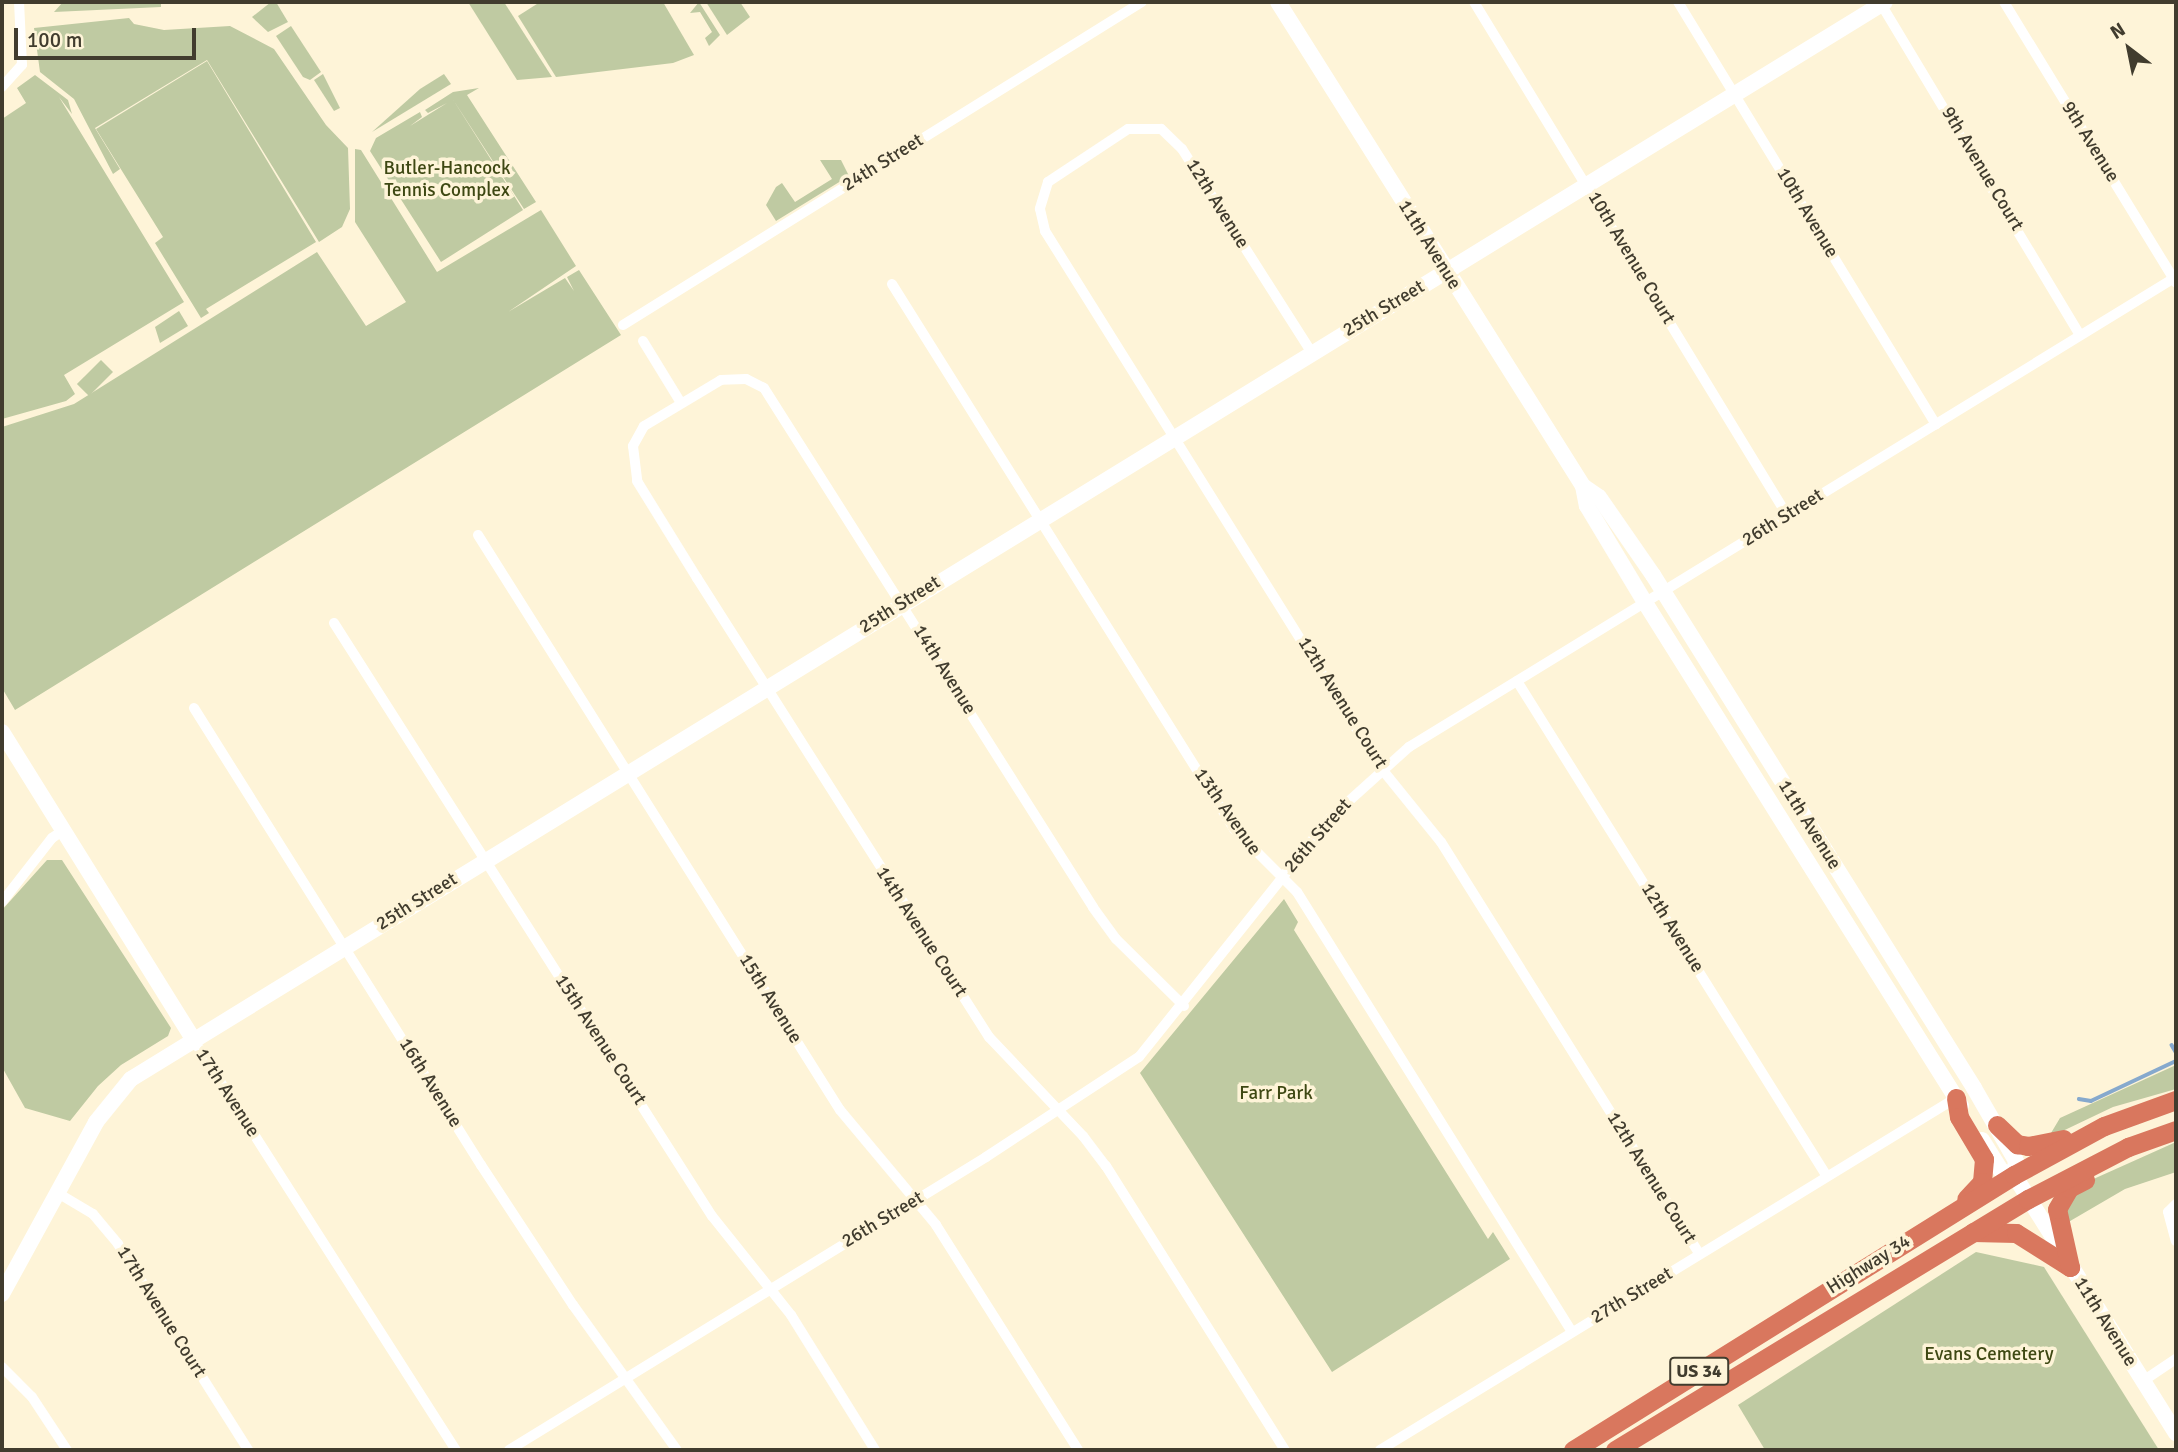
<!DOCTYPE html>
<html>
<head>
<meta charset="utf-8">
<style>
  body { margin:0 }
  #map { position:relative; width:2178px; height:1452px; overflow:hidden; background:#fef4d8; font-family:Signika,sans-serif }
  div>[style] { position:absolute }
  .green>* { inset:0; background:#bfcaa2; transform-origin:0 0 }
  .stream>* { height:3.5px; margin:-1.75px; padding:0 1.75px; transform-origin:1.75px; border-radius:1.75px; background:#86a9cd }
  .street>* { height:10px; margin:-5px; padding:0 5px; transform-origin:5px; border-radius:5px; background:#fff }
  .secondary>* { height:16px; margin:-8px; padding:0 8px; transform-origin:8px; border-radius:8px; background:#fff }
  .highway>* { height:19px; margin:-9.5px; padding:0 9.5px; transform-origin:9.5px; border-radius:9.5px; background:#d9775e }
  span { translate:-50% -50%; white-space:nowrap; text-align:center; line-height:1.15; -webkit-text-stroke:7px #fef4d8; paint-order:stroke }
  .shield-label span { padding:2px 5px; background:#fef4d8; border:2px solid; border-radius:5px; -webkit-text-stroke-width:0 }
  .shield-label { font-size:18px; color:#413c2e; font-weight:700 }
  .street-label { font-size:19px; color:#413c2e }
  .park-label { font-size:19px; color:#3e4813 }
  .frame { position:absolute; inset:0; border:4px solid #413c2e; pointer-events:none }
  .north { position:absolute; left:2094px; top:14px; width:70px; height:70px; -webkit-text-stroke:5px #fef4d8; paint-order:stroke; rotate:328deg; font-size:19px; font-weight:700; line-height:28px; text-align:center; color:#413c2e }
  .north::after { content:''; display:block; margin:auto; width:24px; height:32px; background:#413c2e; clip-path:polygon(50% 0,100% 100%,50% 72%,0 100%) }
  .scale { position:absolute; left:14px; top:28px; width:182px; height:32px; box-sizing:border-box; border:4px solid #413c2e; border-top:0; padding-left:9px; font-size:21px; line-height:24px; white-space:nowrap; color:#413c2e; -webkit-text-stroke:5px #fef4d8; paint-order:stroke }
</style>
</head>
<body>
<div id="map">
  <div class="green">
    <i style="clip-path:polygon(63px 2px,161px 2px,161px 7px,54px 12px)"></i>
    <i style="clip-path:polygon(271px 2px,276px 2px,288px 22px,268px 32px,252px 17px)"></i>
    <i style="clip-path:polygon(468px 2px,504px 2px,552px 77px,517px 80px)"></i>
    <i style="clip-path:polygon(540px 2px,663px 2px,694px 55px,673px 63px,556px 77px,518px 16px)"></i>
    <i style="clip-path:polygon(699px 2px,720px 35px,709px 46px,705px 38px,712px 32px,700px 12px,690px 13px)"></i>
    <i style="clip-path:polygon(706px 2px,740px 2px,750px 17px,727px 35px)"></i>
    <i style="clip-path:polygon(129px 18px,134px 24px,164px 30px,230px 26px,274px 49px,326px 125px,348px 148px,350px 209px,342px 227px,319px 242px,207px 60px,95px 128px,120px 169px,113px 174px,74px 99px,40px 72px,34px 28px)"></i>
    <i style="clip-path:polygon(291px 26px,321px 72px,310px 80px,303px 77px,276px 36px)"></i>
    <i style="clip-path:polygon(207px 61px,316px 242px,206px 309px,209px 313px,201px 318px,155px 243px,163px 237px,96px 129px)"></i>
    <i style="clip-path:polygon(323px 74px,340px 108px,334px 111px,314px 80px)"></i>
    <i style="clip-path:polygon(444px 74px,451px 84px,372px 132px,420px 89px)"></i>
    <i style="clip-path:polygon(35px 75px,68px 100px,72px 114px,59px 97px,184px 302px,64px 375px,75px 394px,66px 401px,2px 419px,2px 119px,26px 103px,17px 88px)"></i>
    <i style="clip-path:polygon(479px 88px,467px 95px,536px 202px,524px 209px,452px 98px,523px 210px,441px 262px,370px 151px,376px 138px,420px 112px,422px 117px,410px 126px,447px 103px,428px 113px,425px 110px,453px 92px)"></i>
    <i style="clip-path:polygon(355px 149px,361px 150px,437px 272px,541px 210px,576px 266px,508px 312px,565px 278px,574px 291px,567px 277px,579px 270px,621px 335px,15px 710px,2px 688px,2px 427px,74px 404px,317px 252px,366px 326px,406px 302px,355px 222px)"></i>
    <i style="clip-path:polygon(820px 160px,841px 160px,849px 176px,776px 221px,766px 205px,776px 187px,782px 183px,795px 202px,832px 179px)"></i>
    <i style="clip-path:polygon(179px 311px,188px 326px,160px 343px,155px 327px)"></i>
    <i style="left:101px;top:360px;width:17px;height:34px;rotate:45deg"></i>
    <i style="clip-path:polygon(47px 860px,62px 860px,171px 1028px,168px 1036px,121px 1065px,98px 1086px,70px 1121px,25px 1108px,2px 1067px,2px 910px)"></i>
    <i style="clip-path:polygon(1284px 899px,1298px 922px,1294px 930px,1488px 1239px,1493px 1232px,1510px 1259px,1332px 1372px,1140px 1073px)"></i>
    <i style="clip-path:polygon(2176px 1065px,2176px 1089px,2113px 1107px,2048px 1138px,2060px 1118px)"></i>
    <i style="clip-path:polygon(2176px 1142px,2176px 1172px,2125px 1189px,2065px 1224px,2067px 1201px,2089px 1181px)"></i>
    <i style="clip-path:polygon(1976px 1252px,2044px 1267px,2159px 1450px,1765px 1450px,1738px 1405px)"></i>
  </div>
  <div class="stream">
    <i style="left:2172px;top:1045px;width:8px;rotate:60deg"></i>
    <i style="left:2079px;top:1099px;width:12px;rotate:9deg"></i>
    <i style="left:2091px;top:1101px;width:94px;rotate:-25.2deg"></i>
  </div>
  <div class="street">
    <i style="left:1474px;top:2px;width:601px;rotate:58.61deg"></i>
    <i style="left:1678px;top:2px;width:495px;rotate:58.6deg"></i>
    <i style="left:2004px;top:2px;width:329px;rotate:58.5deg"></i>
    <i style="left:1881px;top:4px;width:386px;rotate:59deg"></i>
    <i style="left:2px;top:87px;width:30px;rotate:-48deg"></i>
    <i style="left:22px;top:65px;width:63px;rotate:-92.7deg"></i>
    <i style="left:892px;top:284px;width:643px;rotate:57.89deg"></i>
    <i style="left:1234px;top:829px;width:89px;rotate:45deg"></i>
    <i style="left:1297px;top:892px;width:519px;rotate:57.99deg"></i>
    <i style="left:623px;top:325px;width:611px;rotate:-31.9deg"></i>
    <i style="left:643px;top:341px;width:73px;rotate:58.5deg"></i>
    <i style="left:1312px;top:353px;width:242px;rotate:-122.5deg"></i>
    <i style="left:1182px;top:149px;width:29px;rotate:-136deg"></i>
    <i style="left:1161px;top:129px;width:33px;rotate:180deg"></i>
    <i style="left:1128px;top:129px;width:96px;rotate:146.5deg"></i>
    <i style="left:1048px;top:182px;width:28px;rotate:107deg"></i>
    <i style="left:1040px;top:209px;width:23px;rotate:77deg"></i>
    <i style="left:1045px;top:231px;width:633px;rotate:57.97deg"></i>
    <i style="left:1381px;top:768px;width:95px;rotate:51deg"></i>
    <i style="left:1441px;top:842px;width:486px;rotate:57.9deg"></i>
    <i style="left:478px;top:535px;width:679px;rotate:57.81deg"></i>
    <i style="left:840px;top:1110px;width:150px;rotate:50.1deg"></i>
    <i style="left:936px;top:1225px;width:266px;rotate:57.7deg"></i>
    <i style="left:334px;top:623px;width:703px;rotate:57.49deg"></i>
    <i style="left:712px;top:1216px;width:127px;rotate:51.4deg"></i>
    <i style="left:791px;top:1315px;width:159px;rotate:58.1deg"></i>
    <i style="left:1517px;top:681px;width:583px;rotate:57.97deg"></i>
    <i style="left:194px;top:708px;width:540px;rotate:57.87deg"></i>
    <i style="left:481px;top:1165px;width:168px;rotate:56.7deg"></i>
    <i style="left:573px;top:1305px;width:178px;rotate:54.4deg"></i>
    <i style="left:2px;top:902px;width:81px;rotate:-52deg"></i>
    <i style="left:52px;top:838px;width:14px;rotate:-34deg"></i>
    <i style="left:1184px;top:1006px;width:95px;rotate:-135.4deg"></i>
    <i style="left:1116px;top:939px;width:39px;rotate:-126deg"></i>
    <i style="left:1093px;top:907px;width:614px;rotate:-122.37deg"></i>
    <i style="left:764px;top:388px;width:20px;rotate:-153deg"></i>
    <i style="left:746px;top:379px;width:25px;rotate:178deg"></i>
    <i style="left:721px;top:380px;width:90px;rotate:149.1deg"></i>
    <i style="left:644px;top:426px;width:23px;rotate:119deg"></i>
    <i style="left:633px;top:446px;width:35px;rotate:83deg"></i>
    <i style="left:637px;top:481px;width:114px;rotate:58.3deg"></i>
    <i style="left:697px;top:578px;width:544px;rotate:57.54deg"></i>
    <i style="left:989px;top:1037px;width:137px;rotate:46.5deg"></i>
    <i style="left:1083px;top:1136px;width:38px;rotate:53deg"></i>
    <i style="left:1106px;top:1166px;width:336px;rotate:57.8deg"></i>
    <i style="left:193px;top:1039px;width:488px;rotate:57.4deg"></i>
    <i style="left:56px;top:1192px;width:43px;rotate:30.7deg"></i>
    <i style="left:93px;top:1214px;width:39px;rotate:50deg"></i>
    <i style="left:118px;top:1244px;width:244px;rotate:57.7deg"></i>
    <i style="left:2176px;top:1204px;width:11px;rotate:135deg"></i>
    <i style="left:2168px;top:1212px;width:30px;rotate:75deg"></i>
    <i style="left:2px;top:1367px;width:42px;rotate:45deg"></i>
    <i style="left:32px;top:1397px;width:64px;rotate:56.6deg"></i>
    <i style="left:2143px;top:1381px;width:40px;rotate:-34deg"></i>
    <i style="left:509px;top:1450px;width:560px;rotate:-31.56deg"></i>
    <i style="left:986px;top:1157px;width:183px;rotate:-33.2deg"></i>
    <i style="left:1139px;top:1057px;width:305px;rotate:-51.4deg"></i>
    <i style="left:1329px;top:819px;width:108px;rotate:-42deg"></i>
    <i style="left:1409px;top:747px;width:900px;rotate:-31.5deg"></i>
    <i style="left:1380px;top:1450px;width:675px;rotate:-31.43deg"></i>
  </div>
  <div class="secondary">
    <i style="left:1278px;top:2px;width:572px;rotate:57.78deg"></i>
    <i style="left:1583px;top:486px;width:20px;rotate:79deg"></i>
    <i style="left:1587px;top:506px;width:111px;rotate:59deg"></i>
    <i style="left:1644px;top:601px;width:596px;rotate:57.88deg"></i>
    <i style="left:1583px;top:486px;width:19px;rotate:35deg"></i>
    <i style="left:1599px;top:497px;width:95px;rotate:55.3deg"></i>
    <i style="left:1653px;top:575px;width:605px;rotate:57.96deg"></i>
    <i style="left:1974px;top:1088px;width:84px;rotate:60.1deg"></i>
    <i style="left:2016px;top:1161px;width:14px;rotate:98deg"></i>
    <i style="left:2014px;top:1175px;width:305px;rotate:57.9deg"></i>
    <i style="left:2px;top:732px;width:362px;rotate:58.1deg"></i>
    <i style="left:1982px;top:1140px;width:36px;rotate:58deg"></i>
    <i style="left:2001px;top:1171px;width:14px;rotate:17deg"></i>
    <i style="left:2px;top:1294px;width:196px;rotate:-61.3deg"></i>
    <i style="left:96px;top:1122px;width:55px;rotate:-50.9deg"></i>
    <i style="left:131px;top:1079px;width:2058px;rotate:-31.55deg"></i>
  </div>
  <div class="highway">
    <i style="left:1956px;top:1098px;width:19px;rotate:81deg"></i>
    <i style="left:1959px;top:1117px;width:49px;rotate:59.2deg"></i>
    <i style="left:1984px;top:1159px;width:23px;rotate:95deg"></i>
    <i style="left:1982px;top:1182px;width:23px;rotate:133deg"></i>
    <i style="left:1997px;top:1125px;width:28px;rotate:44deg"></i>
    <i style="left:2017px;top:1144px;width:11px;rotate:10deg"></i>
    <i style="left:2028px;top:1146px;width:36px;rotate:-11deg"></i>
    <i style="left:1973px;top:1232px;width:43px;rotate:1.3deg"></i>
    <i style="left:2016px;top:1233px;width:64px;rotate:32.2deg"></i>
    <i style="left:2070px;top:1267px;width:59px;rotate:-102.6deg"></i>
    <i style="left:2057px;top:1209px;width:24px;rotate:-60deg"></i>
    <i style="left:2069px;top:1188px;width:18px;rotate:-27deg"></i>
    <i style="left:1573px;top:1450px;width:520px;rotate:-31.95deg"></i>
    <i style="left:2014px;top:1175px;width:102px;rotate:-28.6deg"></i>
    <i style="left:2104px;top:1126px;width:77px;rotate:-19.9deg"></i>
    <i style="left:1615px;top:1450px;width:483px;rotate:-31.3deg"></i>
    <i style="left:2028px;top:1199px;width:113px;rotate:-27.5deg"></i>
    <i style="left:2128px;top:1147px;width:51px;rotate:-19.5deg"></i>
  </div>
  <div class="shield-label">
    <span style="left:1699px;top:1371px">US 34</span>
  </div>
  <div class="street-label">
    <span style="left:2090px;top:142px;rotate:58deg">9th Avenue</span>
    <span style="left:883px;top:163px;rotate:-32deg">24th Street</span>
    <span style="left:1982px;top:169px;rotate:59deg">9th Avenue Court</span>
    <span style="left:1217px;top:204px;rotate:58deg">12th Avenue</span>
    <span style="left:1807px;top:213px;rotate:59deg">10th Avenue</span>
    <span style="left:1429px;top:245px;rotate:58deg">11th Avenue</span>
    <span style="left:1631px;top:258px;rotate:59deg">10th Avenue Court</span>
    <span style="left:1384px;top:309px;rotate:-31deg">25th Street</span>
    <span style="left:1783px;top:518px;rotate:-32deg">26th Street</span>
    <span style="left:900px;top:605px;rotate:-32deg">25th Street</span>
    <span style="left:944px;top:670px;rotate:58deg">14th Avenue</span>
    <span style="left:1342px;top:703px;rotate:58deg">12th Avenue Court</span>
    <span style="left:1227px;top:812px;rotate:55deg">13th Avenue</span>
    <span style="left:1809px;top:825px;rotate:58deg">11th Avenue</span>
    <span style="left:1318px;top:836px;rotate:-49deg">26th Street</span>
    <span style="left:417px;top:902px;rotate:-32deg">25th Street</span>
    <span style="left:1672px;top:928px;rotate:58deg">12th Avenue</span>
    <span style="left:921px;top:932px;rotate:57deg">14th Avenue Court</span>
    <span style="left:770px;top:999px;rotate:58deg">15th Avenue</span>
    <span style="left:600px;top:1040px;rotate:57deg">15th Avenue Court</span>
    <span style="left:430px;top:1083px;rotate:58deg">16th Avenue</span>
    <span style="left:227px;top:1093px;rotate:57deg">17th Avenue</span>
    <span style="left:1651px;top:1178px;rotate:58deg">12th Avenue Court</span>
    <span style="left:883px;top:1220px;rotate:-31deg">26th Street</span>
    <span style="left:1869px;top:1265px;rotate:-32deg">Highway 34</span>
    <span style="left:1632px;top:1296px;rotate:-31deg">27th Street</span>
    <span style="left:161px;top:1312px;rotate:58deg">17th Avenue Court</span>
    <span style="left:2105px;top:1322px;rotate:58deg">11th Avenue</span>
  </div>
  <div class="park-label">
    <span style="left:447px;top:180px">Butler-Hancock<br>Tennis Complex</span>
    <span style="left:1276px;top:1094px">Farr Park</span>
    <span style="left:1989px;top:1355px">Evans Cemetery</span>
  </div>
  <div class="frame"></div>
  <div class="north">N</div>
  <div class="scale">100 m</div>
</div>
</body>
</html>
